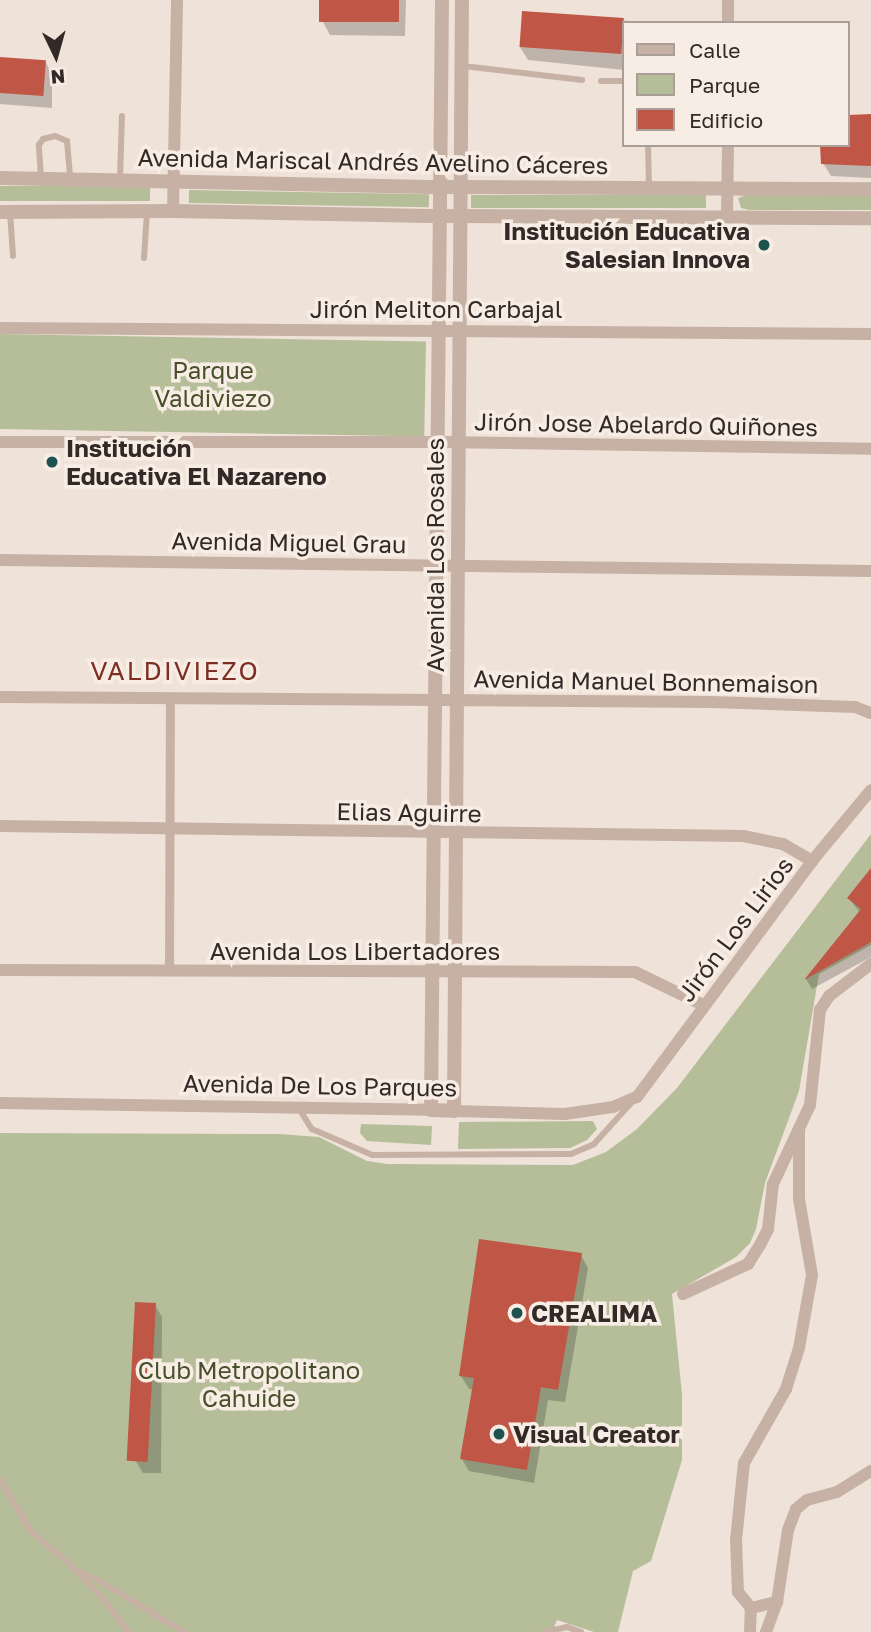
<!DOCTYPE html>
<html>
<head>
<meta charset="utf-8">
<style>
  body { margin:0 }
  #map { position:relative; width:871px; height:1632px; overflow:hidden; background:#efe2d8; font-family:"Golos Text",sans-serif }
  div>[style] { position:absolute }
  .green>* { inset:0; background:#b5bd99; transform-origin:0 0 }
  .shadow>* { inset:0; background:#0003 }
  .building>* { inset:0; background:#c05746; transform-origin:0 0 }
  .service>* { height:6px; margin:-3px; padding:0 3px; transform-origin:3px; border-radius:3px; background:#c7b1a5 }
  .pedestrian>* { height:9px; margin:-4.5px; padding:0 4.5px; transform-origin:4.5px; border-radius:4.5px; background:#c7b1a5 }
  .minor>* { height:12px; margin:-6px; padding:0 6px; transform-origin:6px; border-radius:6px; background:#c7b1a5 }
  .tertiary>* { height:14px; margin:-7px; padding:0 7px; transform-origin:7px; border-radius:7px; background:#c7b1a5 }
  .dots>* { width:19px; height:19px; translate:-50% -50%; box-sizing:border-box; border:4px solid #f8ede4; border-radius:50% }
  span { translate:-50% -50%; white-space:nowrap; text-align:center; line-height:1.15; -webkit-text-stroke:7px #f8ede4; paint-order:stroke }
  .street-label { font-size:24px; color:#332926 }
  .poi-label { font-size:24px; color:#332926; font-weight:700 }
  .right { translate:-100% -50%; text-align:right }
  .left { translate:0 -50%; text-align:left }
  .park-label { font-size:24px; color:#46502b }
  .neighbourhood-label { font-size:26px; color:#7d2f23; letter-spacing:2px }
  .legend { position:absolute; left:622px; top:21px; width:228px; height:126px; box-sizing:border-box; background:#f8ede4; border:2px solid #a99f98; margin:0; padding:9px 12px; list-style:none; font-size:21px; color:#332926 }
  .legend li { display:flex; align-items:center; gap:14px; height:35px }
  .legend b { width:35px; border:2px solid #a99f98 }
  .north { position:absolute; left:21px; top:21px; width:70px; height:70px; -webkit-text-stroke:5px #f8ede4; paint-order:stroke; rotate:175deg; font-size:19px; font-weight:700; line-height:28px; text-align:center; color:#332926 }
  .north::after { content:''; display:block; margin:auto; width:24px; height:32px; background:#332926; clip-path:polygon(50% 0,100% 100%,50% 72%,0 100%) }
</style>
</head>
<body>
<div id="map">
  <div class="green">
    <i style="left:0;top:186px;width:150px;height:15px"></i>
    <i style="left:189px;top:190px;width:240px;height:13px;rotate:1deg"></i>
    <i style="left:471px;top:195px;width:235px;height:13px"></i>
    <i style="clip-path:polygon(747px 195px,871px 195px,871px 210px,749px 210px,741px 208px,738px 198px)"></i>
    <i style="left:0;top:334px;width:426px;height:95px;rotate:1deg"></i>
    <i style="clip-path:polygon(871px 834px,871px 945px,819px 974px,799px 1091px,765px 1183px,756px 1229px,750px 1243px,736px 1257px,672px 1294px,682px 1395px,682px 1460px,651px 1561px,633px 1571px,618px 1632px,594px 1632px,557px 1620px,552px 1632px,0 1632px,0 1133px,279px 1134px,319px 1137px,367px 1161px,387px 1164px,573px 1165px,606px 1152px,637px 1129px,677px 1088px)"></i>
    <i style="clip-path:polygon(593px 1121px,597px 1129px,587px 1140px,570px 1148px,458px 1149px,459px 1122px)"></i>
    <i style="clip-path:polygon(361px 1124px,432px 1126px,431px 1145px,367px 1141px,360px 1133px)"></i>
  </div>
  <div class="shadow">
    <i style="clip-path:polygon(321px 0,406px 0,405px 36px,330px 35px,323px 22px)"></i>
    <i style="clip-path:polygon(524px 13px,655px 23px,624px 23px,624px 70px,528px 60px,520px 47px)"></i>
    <i style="clip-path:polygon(0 59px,45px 61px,52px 74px,52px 108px,0 104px)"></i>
    <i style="clip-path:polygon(871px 115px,871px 178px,831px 176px,823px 163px,848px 145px)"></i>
    <i style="clip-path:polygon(871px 876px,871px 957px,812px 989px,806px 979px,860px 913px,849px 898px)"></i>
    <i style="clip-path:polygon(581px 1255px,588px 1268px,565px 1402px,548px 1400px,534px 1483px,469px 1471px,462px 1459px,474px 1390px,469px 1389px,461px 1376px)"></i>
    <i style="clip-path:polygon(155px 1305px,162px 1317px,161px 1473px,143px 1473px,135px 1460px)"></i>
  </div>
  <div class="building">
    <i style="left:319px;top:0;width:80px;height:22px"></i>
    <i style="left:522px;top:11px;width:102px;height:36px;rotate:4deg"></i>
    <i style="left:0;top:57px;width:46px;height:36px;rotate:4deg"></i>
    <i style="clip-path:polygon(871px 114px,871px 166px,821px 164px,820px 145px,848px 145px,848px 115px)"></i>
    <i style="clip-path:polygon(871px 868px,871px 942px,804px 980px,861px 909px,847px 898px)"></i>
    <i style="clip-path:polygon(479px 1239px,582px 1253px,558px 1390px,541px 1387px,527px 1470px,460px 1459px,474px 1378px,459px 1376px)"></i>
    <i style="left:135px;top:1302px;width:21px;height:159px;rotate:3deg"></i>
  </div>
  <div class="service">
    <i style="left:463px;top:66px;width:120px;rotate:6.7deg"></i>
    <i style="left:601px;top:81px;width:23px"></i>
    <i style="left:648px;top:145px;width:41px;rotate:88.6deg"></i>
    <i style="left:41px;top:177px;width:32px;rotate:-94deg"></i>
    <i style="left:39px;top:145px;width:7px;rotate:-56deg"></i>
    <i style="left:43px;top:139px;width:12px;rotate:-14deg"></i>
    <i style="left:55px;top:136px;width:13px;rotate:23deg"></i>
    <i style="left:67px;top:141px;width:37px;rotate:85deg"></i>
    <i style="left:120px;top:178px;width:62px;rotate:-88.2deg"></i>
    <i style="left:10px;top:212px;width:44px;rotate:86.1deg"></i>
    <i style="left:144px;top:258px;width:46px;rotate:-86.3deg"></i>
    <i style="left:298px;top:1107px;width:26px;rotate:58deg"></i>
    <i style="left:312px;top:1129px;width:65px;rotate:23.4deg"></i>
    <i style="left:372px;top:1155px;width:199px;rotate:-0.3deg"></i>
    <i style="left:571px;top:1154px;width:25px;rotate:-23deg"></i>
    <i style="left:594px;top:1144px;width:55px;rotate:-47.9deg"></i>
    <i style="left:0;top:1480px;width:60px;rotate:58.7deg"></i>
    <i style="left:31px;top:1531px;width:60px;rotate:40.9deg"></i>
    <i style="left:76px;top:1570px;width:22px;rotate:24deg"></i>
    <i style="left:96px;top:1579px;width:103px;rotate:31.1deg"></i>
    <i style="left:78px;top:1572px;width:40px;rotate:47deg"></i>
    <i style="left:105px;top:1601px;width:39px;rotate:53deg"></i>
    <i style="left:544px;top:1632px;width:24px;rotate:-12deg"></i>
    <i style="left:567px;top:1627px;width:15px;rotate:20deg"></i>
  </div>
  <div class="pedestrian">
    <i style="left:169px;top:971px;width:271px;rotate:-89.8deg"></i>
  </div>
  <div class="minor">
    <i style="left:728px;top:0;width:23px;rotate:90deg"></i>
    <i style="left:173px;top:211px;width:211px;rotate:-88.9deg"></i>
    <i style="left:727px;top:217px;width:72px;rotate:-89.2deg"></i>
    <i style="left:0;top:328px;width:871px;rotate:0.39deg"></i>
    <i style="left:0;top:442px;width:439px"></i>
    <i style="left:439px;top:442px;width:432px;rotate:0.9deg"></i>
    <i style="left:0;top:560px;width:871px;rotate:0.72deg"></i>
    <i style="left:0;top:697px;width:711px;rotate:0.4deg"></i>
    <i style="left:711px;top:702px;width:144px;rotate:2deg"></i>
    <i style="left:855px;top:707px;width:17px;rotate:21deg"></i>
    <i style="left:0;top:826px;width:743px;rotate:0.77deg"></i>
    <i style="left:743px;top:836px;width:41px;rotate:11.3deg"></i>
    <i style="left:783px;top:844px;width:34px;rotate:30deg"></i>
    <i style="left:0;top:970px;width:635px;rotate:0.18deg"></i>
    <i style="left:635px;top:972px;width:76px;rotate:25.9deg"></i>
    <i style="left:0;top:1103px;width:431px;rotate:0.9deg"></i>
    <i style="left:454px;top:1111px;width:111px;rotate:1.5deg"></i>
    <i style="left:565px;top:1114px;width:49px;rotate:-8.3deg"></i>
    <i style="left:613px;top:1107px;width:26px;rotate:-23deg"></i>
    <i style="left:637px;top:1097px;width:294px;rotate:-53.4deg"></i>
    <i style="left:812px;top:861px;width:92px;rotate:-50.3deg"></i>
    <i style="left:683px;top:1294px;width:72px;rotate:-24.8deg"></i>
    <i style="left:748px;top:1264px;width:22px;rotate:-58deg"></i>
    <i style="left:760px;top:1245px;width:18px;rotate:-63deg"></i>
    <i style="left:768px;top:1229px;width:45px;rotate:-83.7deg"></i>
    <i style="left:773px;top:1184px;width:87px;rotate:-64.9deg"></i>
    <i style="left:810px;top:1105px;width:96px;rotate:-84deg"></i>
    <i style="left:820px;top:1010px;width:17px;rotate:-57deg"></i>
    <i style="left:829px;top:996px;width:53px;rotate:-37.3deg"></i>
    <i style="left:751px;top:1608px;width:27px;rotate:-13deg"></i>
    <i style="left:750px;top:1632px;width:24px;rotate:-88deg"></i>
    <i style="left:751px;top:1608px;width:21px;rotate:-129deg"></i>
    <i style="left:738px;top:1592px;width:52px;rotate:-92.2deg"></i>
    <i style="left:736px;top:1540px;width:77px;rotate:-84.1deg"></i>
    <i style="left:744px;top:1463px;width:85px;rotate:-60.4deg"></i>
    <i style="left:786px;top:1389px;width:43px;rotate:-72.4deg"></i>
    <i style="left:799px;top:1348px;width:74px;rotate:-79.9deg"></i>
    <i style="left:812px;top:1275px;width:77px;rotate:-99.7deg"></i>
    <i style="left:799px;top:1199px;width:71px;rotate:-90deg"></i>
    <i style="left:766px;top:1632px;width:32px;rotate:-70deg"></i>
    <i style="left:777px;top:1602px;width:73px;rotate:-81.3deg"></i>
    <i style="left:788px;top:1530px;width:22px;rotate:-69deg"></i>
    <i style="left:796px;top:1509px;width:14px;rotate:-39deg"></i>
    <i style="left:807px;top:1500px;width:31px;rotate:-15deg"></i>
    <i style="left:837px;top:1492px;width:40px;rotate:-32deg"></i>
  </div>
  <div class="tertiary">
    <i style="left:442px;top:0;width:1110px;rotate:90.57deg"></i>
    <i style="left:431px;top:1110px;width:23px;rotate:2deg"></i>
    <i style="left:454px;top:1111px;width:1111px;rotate:-89.59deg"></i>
    <i style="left:0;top:178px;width:441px;rotate:1.2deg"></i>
    <i style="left:441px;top:187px;width:430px;rotate:0.3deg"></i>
    <i style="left:0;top:212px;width:173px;rotate:-0.3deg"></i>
    <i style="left:173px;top:211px;width:268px;rotate:1.1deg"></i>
    <i style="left:441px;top:216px;width:430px;rotate:0.3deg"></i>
  </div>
  <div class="dots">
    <i style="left:764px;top:245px;background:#1e5250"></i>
    <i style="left:52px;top:462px;background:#1e5250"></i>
    <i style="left:517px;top:1313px;background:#1e5250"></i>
    <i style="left:499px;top:1434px;background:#1e5250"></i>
  </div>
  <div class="street-label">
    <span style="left:373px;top:161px;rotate:1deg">Avenida Mariscal Andrés Avelino Cáceres</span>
    <span style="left:436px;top:309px">Jirón Meliton Carbajal</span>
    <span style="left:646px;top:424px;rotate:1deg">Jirón Jose Abelardo Quiñones</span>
    <span style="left:289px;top:542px;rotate:1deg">Avenida Miguel Grau</span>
    <span style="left:435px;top:555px;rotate:-90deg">Avenida Los Rosales</span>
    <span style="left:646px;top:681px;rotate:1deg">Avenida Manuel Bonnemaison</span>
    <span style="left:409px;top:812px;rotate:1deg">Elias Aguirre</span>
    <span style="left:735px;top:929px;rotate:-53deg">Jirón Los Lirios</span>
    <span style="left:355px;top:951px">Avenida Los Libertadores</span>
    <span style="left:320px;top:1085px;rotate:1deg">Avenida De Los Parques</span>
  </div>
  <div class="poi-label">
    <span class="right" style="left:750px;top:245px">Institución Educativa<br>Salesian Innova</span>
    <span class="left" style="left:66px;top:462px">Institución<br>Educativa El Nazareno</span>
    <span class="left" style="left:531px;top:1313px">CREALIMA</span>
    <span class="left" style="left:513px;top:1434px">Visual Creator</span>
  </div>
  <div class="park-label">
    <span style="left:213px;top:384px">Parque<br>Valdiviezo</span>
    <span style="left:249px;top:1384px">Club Metropolitano<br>Cahuide</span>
  </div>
  <div class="neighbourhood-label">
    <span style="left:175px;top:671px">VALDIVIEZO</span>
  </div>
  <ul class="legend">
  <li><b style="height:9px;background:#c7b1a5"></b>Calle</li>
  <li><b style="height:19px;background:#b5bd99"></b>Parque</li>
  <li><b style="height:19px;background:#c05746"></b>Edificio</li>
  </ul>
  <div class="north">N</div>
</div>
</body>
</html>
